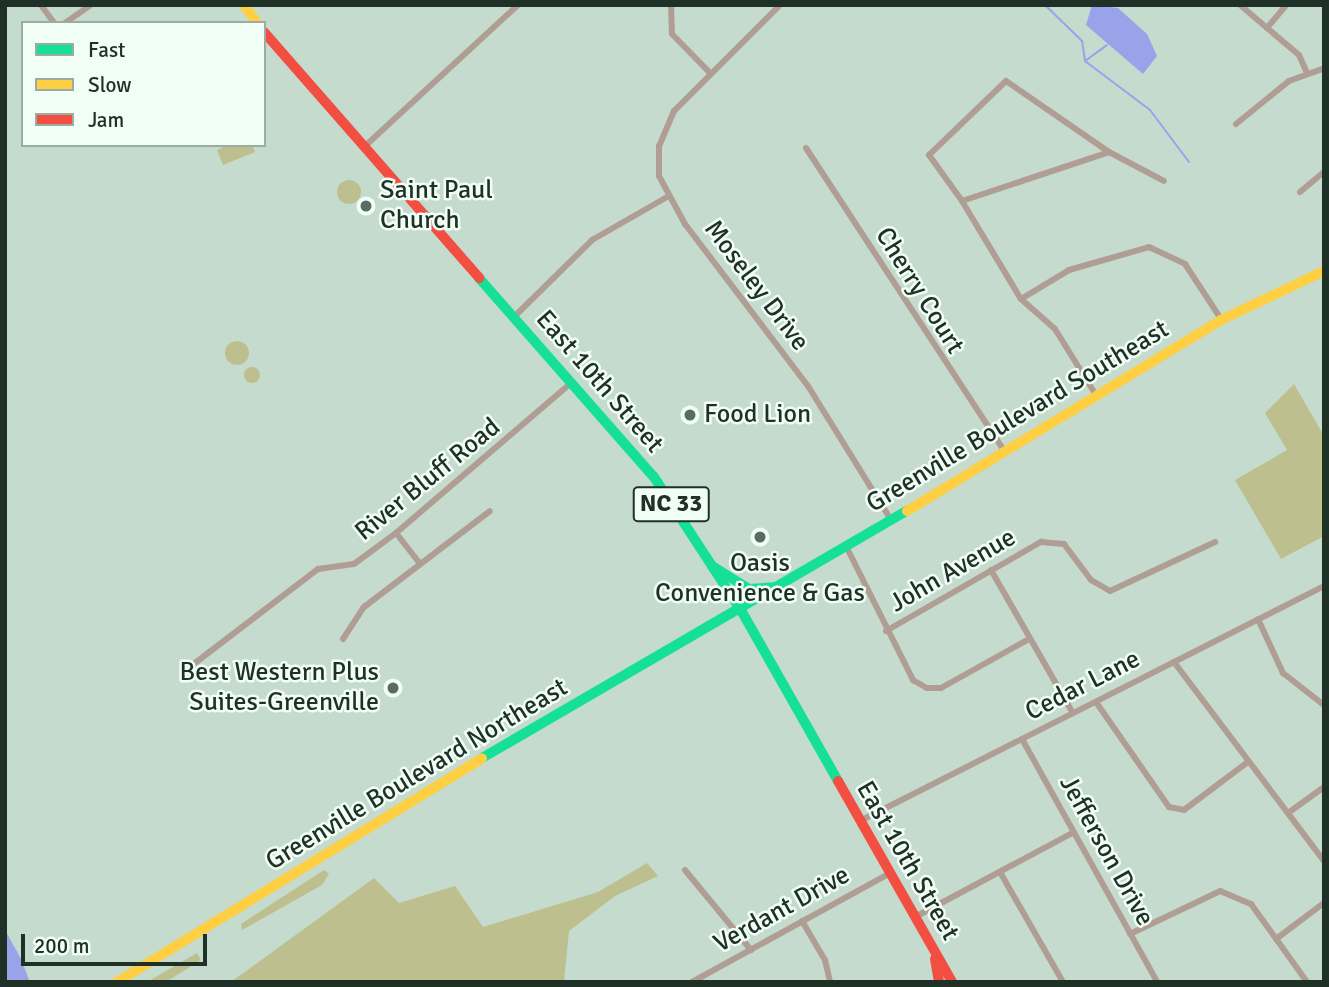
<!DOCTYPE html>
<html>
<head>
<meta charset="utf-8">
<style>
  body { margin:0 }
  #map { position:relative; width:1329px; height:987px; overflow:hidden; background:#c4dbce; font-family:Signika,sans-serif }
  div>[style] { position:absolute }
  .green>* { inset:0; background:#bdc08e }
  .round { border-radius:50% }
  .water>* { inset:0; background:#9aa2ea }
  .stream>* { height:2px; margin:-1px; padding:0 1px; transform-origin:1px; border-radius:1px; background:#9aa2ea }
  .street>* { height:6px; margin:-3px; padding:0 3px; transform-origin:3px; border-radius:3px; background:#b09e94 }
  .fast>* { height:10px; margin:-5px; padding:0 5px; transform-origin:5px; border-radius:5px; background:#16e098 }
  .slow>* { height:10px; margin:-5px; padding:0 5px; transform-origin:5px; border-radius:5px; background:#ffcf43 }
  .jam>* { height:10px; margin:-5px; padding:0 5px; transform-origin:5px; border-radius:5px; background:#f24e42 }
  .dots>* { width:19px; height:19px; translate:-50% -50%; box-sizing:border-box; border:4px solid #f1fef6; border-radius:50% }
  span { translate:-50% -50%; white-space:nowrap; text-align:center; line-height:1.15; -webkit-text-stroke:5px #f1fef6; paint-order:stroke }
  .shield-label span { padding:2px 5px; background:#f1fef6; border:2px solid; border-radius:5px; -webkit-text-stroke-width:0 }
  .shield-label { font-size:24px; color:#1f3027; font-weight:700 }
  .poi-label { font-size:26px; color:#1f3027 }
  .left { translate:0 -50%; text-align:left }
  .right { translate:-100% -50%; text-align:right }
  .street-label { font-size:26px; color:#1f3027 }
  .frame { position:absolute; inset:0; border:7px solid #1f3027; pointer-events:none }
  .legend { position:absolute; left:21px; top:21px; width:245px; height:126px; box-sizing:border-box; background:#f1fef6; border:2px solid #9daca3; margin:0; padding:9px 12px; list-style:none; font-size:21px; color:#1f3027 }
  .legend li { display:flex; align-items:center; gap:14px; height:35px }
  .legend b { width:35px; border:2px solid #9daca3 }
  .scale { position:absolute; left:21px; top:934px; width:186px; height:32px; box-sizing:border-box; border:4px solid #1f3027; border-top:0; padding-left:9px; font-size:21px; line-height:24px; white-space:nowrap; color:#1f3027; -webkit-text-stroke:5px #f1fef6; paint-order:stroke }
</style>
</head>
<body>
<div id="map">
  <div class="green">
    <i style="clip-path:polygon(228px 145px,252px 145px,255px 152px,223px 165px,217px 150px)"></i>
    <i class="round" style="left:337px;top:180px;width:24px;height:24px"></i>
    <i class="round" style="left:225px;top:341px;width:24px;height:24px"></i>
    <i class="round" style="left:244px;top:367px;width:16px;height:16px"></i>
    <i style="clip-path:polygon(1294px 384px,1324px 436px,1324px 536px,1281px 559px,1235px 480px,1287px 450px,1265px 413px)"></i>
    <i style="clip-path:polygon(647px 863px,658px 876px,615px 896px,569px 931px,564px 982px,231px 982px,374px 878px,399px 903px,455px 886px,483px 927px,598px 892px)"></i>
    <i style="clip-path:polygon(324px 870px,329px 874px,322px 885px,242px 930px,241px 924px)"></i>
    <i style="clip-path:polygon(197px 953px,201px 960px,166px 982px,147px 982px)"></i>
  </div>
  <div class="water">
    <i style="clip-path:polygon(1092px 5px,1118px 8px,1147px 34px,1157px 56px,1143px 74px,1086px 25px)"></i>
    <i style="clip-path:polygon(5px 930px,20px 957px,30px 982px,5px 982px)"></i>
  </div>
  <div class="stream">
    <i style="left:1045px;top:5px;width:52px;rotate:44.2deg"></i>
    <i style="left:1082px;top:41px;width:19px;rotate:81deg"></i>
    <i style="left:1085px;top:61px;width:81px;rotate:37deg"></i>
    <i style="left:1150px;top:110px;width:65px;rotate:53.1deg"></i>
    <i style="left:1085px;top:61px;width:27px;rotate:-36deg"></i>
  </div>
  <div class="street">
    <i style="left:41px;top:5px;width:22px;rotate:54deg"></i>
    <i style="left:671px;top:5px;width:29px;rotate:88deg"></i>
    <i style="left:672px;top:34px;width:54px;rotate:45.7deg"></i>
    <i style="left:780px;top:5px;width:150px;rotate:135deg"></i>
    <i style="left:674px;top:111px;width:38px;rotate:113deg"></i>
    <i style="left:659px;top:146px;width:30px;rotate:90deg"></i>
    <i style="left:659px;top:176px;width:55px;rotate:61.6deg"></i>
    <i style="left:685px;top:224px;width:203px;rotate:52.8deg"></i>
    <i style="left:808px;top:386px;width:155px;rotate:58.2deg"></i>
    <i style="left:1240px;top:5px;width:77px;rotate:40.3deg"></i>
    <i style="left:1299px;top:55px;width:17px;rotate:66deg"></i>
    <i style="left:65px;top:23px;width:32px;rotate:-35deg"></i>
    <i style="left:1267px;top:28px;width:30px;rotate:-50deg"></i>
    <i style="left:1236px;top:124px;width:68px;rotate:-39.1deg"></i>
    <i style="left:1289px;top:81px;width:37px;rotate:-20deg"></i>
    <i style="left:364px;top:147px;width:209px;rotate:-42.7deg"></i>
    <i style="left:806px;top:148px;width:362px;rotate:56.8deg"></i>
    <i style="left:1109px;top:152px;width:125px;rotate:-145.4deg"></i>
    <i style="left:1006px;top:81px;width:107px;rotate:136.1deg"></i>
    <i style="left:929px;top:155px;width:57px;rotate:54.3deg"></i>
    <i style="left:962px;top:201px;width:155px;rotate:-18.4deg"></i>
    <i style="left:1109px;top:152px;width:62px;rotate:27.8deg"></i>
    <i style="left:1300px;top:192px;width:31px;rotate:-40deg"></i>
    <i style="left:962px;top:201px;width:114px;rotate:59deg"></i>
    <i style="left:1021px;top:299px;width:45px;rotate:41.4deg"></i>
    <i style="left:1055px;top:329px;width:78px;rotate:58.2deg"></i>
    <i style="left:1021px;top:299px;width:56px;rotate:-31.1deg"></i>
    <i style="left:1069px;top:270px;width:83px;rotate:-16deg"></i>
    <i style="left:1149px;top:247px;width:40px;rotate:25deg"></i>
    <i style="left:1185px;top:264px;width:66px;rotate:56.8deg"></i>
    <i style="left:514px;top:317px;width:110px;rotate:-44.6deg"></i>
    <i style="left:592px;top:240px;width:86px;rotate:-29.8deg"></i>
    <i style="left:396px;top:533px;width:39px;rotate:52deg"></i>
    <i style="left:847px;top:548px;width:148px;rotate:63.4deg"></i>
    <i style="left:913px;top:680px;width:16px;rotate:30deg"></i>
    <i style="left:927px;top:688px;width:14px"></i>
    <i style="left:941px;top:688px;width:101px;rotate:-29.1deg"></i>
    <i style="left:991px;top:570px;width:165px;rotate:60.2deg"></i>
    <i style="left:1258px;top:619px;width:60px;rotate:65.2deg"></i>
    <i style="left:1283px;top:673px;width:52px;rotate:38deg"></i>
    <i style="left:886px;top:631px;width:179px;rotate:-29.9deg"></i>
    <i style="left:1041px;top:542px;width:23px;rotate:5deg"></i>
    <i style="left:1064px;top:544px;width:45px;rotate:53.1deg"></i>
    <i style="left:1091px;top:580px;width:22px;rotate:30deg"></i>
    <i style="left:1110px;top:591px;width:116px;rotate:-25deg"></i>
    <i style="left:343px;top:639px;width:38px;rotate:-57deg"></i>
    <i style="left:364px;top:607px;width:158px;rotate:-37.3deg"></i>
    <i style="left:1174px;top:662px;width:249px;rotate:53deg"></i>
    <i style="left:195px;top:663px;width:155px;rotate:-37.4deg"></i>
    <i style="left:318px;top:569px;width:36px;rotate:-8deg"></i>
    <i style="left:354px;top:564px;width:52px;rotate:-36.4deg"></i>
    <i style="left:396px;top:533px;width:232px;rotate:-40.6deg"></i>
    <i style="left:1096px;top:702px;width:128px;rotate:55.2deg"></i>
    <i style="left:1169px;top:807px;width:15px;rotate:11deg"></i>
    <i style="left:1184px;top:810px;width:81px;rotate:-37deg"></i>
    <i style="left:1022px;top:739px;width:278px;rotate:60.9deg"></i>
    <i style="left:1288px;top:813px;width:44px;rotate:-35.8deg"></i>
    <i style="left:860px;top:821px;width:520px;rotate:-26.86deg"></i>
    <i style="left:685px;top:870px;width:104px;rotate:50.5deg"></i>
    <i style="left:1000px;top:872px;width:127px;rotate:60.2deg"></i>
    <i style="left:915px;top:917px;width:178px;rotate:-28.1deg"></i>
    <i style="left:802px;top:921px;width:45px;rotate:59.5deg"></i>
    <i style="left:825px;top:960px;width:23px;rotate:77deg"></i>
    <i style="left:1130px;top:934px;width:100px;rotate:-25.5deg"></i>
    <i style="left:1220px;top:891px;width:34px;rotate:23deg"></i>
    <i style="left:1251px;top:904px;width:96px;rotate:54.3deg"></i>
    <i style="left:1276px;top:939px;width:60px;rotate:-36.9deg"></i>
    <i style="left:692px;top:982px;width:226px;rotate:-28.8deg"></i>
  </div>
  <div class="fast">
    <i style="left:479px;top:278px;width:265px;rotate:48.7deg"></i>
    <i style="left:654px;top:477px;width:161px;rotate:56.9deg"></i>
    <i style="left:742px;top:612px;width:194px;rotate:60.4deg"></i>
    <i style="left:712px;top:566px;width:44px;rotate:31.9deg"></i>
    <i style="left:749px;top:589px;width:29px;rotate:-4deg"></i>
    <i style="left:482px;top:758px;width:492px;rotate:-30.2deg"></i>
  </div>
  <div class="slow">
    <i style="left:244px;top:5px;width:22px;rotate:54deg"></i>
    <i style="left:907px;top:511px;width:368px;rotate:-31.3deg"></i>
    <i style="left:1221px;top:320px;width:114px;rotate:-25.4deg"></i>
    <i style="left:117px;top:982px;width:428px;rotate:-31.5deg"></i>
  </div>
  <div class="jam">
    <i style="left:264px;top:32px;width:327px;rotate:48.8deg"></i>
    <i style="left:838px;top:781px;width:231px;rotate:60.4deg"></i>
    <i style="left:935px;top:959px;width:23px;rotate:80deg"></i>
  </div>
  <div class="dots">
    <i style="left:366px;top:206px;background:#596c61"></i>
    <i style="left:690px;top:415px;background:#596c61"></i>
    <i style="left:760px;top:537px;background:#596c61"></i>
    <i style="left:393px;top:688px;background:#596c61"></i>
  </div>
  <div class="shield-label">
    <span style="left:671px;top:504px">NC 33</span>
  </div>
  <div class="poi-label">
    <span class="left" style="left:380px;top:206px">Saint Paul<br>Church</span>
    <span class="left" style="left:704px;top:415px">Food Lion</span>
    <span style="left:760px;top:579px">Oasis<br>Convenience &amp; Gas</span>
    <span class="right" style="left:379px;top:688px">Best Western Plus<br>Suites-Greenville</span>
  </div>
  <div class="street-label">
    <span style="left:756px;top:286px;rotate:53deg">Moseley Drive</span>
    <span style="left:919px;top:291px;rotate:58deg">Cherry Court</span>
    <span style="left:599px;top:382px;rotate:49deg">East 10th Street</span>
    <span style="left:1018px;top:417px;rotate:-31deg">Greenville Boulevard Southeast</span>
    <span style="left:428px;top:480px;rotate:-39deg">River Bluff Road</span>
    <span style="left:953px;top:571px;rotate:-30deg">John Avenue</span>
    <span style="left:1083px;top:686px;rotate:-27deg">Cedar Lane</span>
    <span style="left:417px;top:775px;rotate:-31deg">Greenville Boulevard Northeast</span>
    <span style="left:1106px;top:851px;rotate:61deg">Jefferson Drive</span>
    <span style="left:907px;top:861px;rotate:60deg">East 10th Street</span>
    <span style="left:782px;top:910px;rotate:-29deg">Verdant Drive</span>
  </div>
  <div class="frame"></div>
  <ul class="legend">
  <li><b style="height:9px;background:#16e098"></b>Fast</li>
  <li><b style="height:9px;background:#ffcf43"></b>Slow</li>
  <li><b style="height:9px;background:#f24e42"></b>Jam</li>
  </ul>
  <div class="scale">200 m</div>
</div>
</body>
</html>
